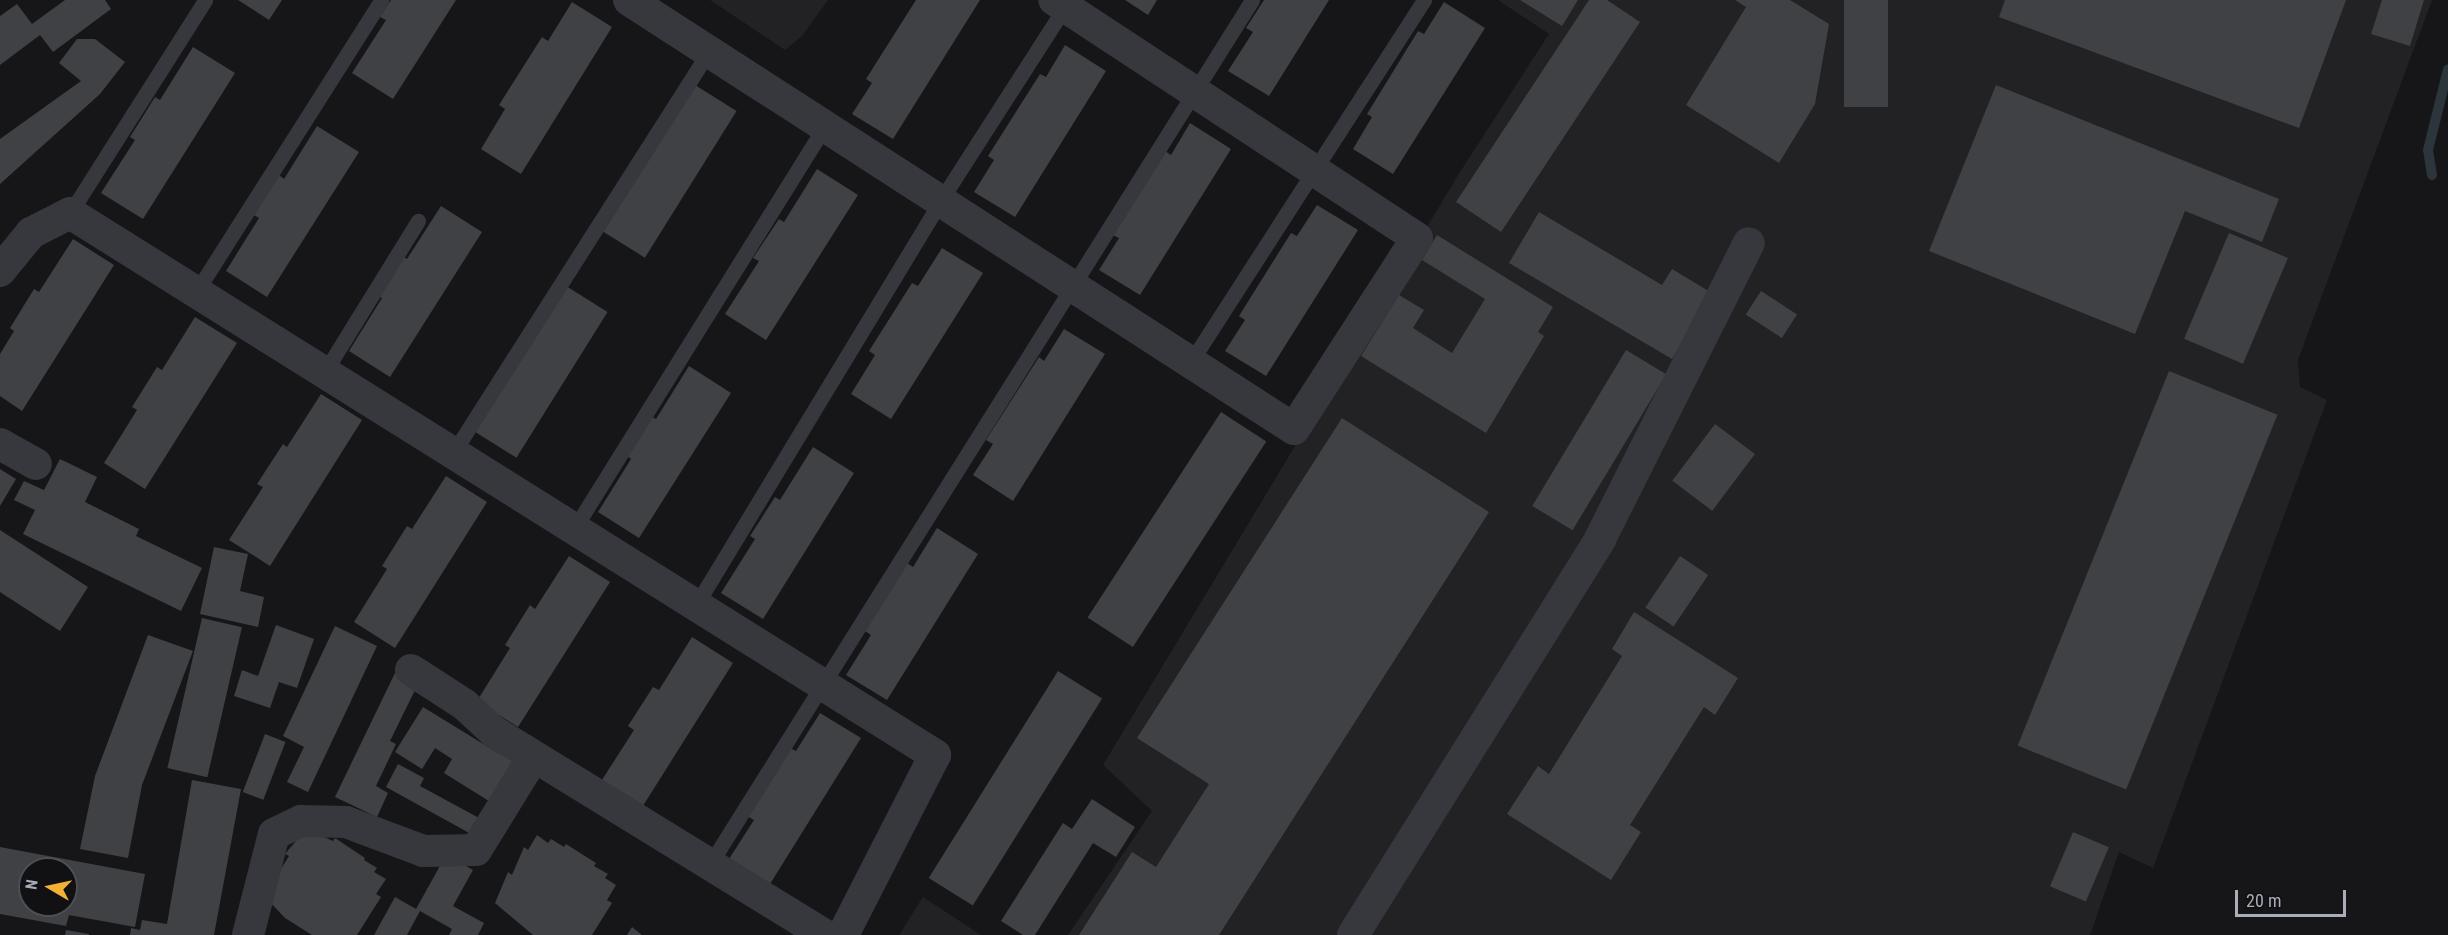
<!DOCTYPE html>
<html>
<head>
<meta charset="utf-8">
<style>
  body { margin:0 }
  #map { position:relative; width:2448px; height:935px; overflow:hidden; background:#161618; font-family:"Roboto Condensed",sans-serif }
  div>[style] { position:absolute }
  .built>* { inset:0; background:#222225 }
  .stream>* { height:10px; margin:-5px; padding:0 5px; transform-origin:5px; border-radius:5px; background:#2c353c }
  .building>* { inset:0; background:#404145; transform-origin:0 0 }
  .lane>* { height:15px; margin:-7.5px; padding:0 7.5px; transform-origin:7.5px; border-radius:7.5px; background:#37383d }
  .street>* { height:32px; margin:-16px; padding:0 16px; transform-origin:16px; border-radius:16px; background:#37383d }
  span { translate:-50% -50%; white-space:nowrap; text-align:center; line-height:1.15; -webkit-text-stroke:4.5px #111113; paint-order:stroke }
  .north { position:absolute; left:18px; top:857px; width:60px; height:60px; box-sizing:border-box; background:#111113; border:2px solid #4d4f55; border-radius:50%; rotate:279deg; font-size:16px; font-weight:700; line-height:24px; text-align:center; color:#a8adb8 }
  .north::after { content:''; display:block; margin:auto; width:21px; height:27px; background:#f2b134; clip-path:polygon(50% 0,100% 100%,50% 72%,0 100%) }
  .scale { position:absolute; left:2235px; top:890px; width:111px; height:27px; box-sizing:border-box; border:3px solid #a8adb8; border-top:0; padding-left:8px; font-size:18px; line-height:21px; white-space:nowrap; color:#a8adb8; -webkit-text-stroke:4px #111113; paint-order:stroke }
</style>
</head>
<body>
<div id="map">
  <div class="built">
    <i style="clip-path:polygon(710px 0,828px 0,802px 36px,785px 50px)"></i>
    <i style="clip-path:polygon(1498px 0,2432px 0,2298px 360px,2300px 387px,2327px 400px,2153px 868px,2119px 852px,2090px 935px,1068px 935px,1152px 811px,1103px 765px,1460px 172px,1549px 34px)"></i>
    <i style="clip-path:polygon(923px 897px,981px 935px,899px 935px)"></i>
  </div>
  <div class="stream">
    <i style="left:2432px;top:175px;width:25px;rotate:-99deg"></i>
    <i style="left:2428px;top:150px;width:83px;rotate:-76.1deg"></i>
  </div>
  <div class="building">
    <i style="clip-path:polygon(65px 0,105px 0,111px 9px,53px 52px,40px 35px,0 65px,0 16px,17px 4px,32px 24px)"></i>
    <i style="clip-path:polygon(238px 0,282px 0,269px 20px)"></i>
    <i style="clip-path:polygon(391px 0,456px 0,393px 99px,352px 73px,386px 20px,380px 17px)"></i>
    <i style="clip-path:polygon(916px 0,980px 0,893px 139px,852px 114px,872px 83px,866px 79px)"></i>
    <i style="clip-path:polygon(1125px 0,1157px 0,1148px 15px)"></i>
    <i style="clip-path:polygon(1264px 0,1329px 0,1269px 96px,1228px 71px,1253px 32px,1246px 28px)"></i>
    <i style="clip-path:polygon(1520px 0,1578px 0,1562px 26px)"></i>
    <i style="clip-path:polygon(1589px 0,1607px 0,1640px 22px,1501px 232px,1456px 202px)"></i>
    <i style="clip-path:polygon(1735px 0,1790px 0,1829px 24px,1815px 104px,1779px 163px,1686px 105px,1746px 7px)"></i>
    <i style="left:1844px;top:0;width:44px;height:107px"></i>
    <i style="clip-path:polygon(2005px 0,2346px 0,2299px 128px,1999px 17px)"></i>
    <i style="clip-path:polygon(2382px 0,2424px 0,2410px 46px,2371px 34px)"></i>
    <i style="clip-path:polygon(572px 2px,612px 27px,521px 174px,481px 149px,505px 109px,499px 105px,542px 37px,548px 41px)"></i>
    <i style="clip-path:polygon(1444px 2px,1485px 28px,1393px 174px,1353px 149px,1372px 117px,1367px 114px,1418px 31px,1424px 34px)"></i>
    <i style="clip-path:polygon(77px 39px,95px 39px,125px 62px,100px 94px,0 184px,0 139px,81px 81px,59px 63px)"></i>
    <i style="clip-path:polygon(1065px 45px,1106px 71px,1015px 217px,974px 192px,994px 160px,988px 156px,1040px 74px,1046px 77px)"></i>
    <i style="clip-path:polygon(193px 47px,235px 73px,143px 219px,101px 193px,135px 140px,130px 137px,155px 97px,160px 100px)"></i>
    <i style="left:695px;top:85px;width:49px;height:173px;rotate:32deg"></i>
    <i style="clip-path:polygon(1996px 85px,2279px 199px,2262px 242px,2185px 211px,2135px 334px,1929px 251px)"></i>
    <i style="clip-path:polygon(1190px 123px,1231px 149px,1140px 295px,1099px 270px,1119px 238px,1113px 235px,1165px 151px,1171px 155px)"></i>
    <i style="clip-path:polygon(317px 126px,359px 152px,267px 297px,226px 271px,259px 218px,254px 215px,279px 175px,284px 179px)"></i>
    <i style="clip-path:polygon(817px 169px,858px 195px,766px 340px,725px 314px,759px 261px,753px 258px,779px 219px,784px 222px)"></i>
    <i style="clip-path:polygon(1317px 205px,1358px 230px,1266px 376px,1225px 351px,1245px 320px,1239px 316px,1291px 233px,1297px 236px)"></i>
    <i style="clip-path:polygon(441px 206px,482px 232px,390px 377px,349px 351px,382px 298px,377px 295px,402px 256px,407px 259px)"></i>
    <i style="clip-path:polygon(1539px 212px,1662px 285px,1672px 269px,1712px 293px,1672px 359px,1509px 263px)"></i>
    <i style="left:2229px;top:233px;width:64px;height:115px;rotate:23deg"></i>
    <i style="clip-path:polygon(1437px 235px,1553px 307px,1538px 332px,1544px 336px,1486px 433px,1361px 356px,1399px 295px,1424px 310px,1413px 328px,1452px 353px,1485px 299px,1422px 260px)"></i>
    <i style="clip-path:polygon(73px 239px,114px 265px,22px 411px,0 396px,0 354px,14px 331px,10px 328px,34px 289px,39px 292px)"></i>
    <i style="clip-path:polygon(942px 248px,983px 273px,891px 419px,851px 394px,875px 355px,869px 351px,912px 283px,918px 286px)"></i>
    <i style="left:566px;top:286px;width:49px;height:172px;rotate:32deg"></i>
    <i style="left:1761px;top:291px;width:43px;height:28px;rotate:33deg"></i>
    <i style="clip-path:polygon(195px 317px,237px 343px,145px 489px,104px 463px,137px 410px,132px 407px,157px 367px,162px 370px)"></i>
    <i style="clip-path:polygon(1064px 329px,1105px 354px,1013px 501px,973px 475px,993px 444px,986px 440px,1039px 357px,1044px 361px)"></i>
    <i style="left:1626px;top:350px;width:47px;height:182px;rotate:31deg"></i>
    <i style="clip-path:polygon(689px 366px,731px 393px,639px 538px,598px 512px,631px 459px,626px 455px,651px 416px,656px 419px)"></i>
    <i style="left:2169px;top:371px;width:117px;height:404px;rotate:22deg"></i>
    <i style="clip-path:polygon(321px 394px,362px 420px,270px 566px,229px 540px,263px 487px,257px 484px,283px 444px,287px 447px)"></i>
    <i style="left:1221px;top:412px;width:54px;height:245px;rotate:33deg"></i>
    <i style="clip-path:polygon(1342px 418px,1489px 512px,1219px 935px,1079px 935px,1132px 852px,1156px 867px,1209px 784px,1137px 738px)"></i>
    <i style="left:1715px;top:424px;width:50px;height:71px;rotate:37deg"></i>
    <i style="clip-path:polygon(813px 447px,854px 473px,763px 619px,721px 593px,755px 539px,750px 536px,775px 497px,780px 500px)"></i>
    <i style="clip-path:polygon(60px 459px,97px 477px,85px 502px,139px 529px,136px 536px,202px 568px,181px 611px,23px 534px,35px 510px,14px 500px,24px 481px,44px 490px)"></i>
    <i style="clip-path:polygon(0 469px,16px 479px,0 506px)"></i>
    <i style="clip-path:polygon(446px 476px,487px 502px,395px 648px,354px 622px,387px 569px,382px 566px,407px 526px,412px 529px)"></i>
    <i style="clip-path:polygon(937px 528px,978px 554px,887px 700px,846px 675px,871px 635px,865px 631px,907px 563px,913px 567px)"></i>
    <i style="clip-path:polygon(0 530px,88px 587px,60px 631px,0 592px)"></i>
    <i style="clip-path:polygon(214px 547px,248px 554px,240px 591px,264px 597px,258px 627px,200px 614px)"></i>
    <i style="clip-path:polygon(569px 556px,610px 582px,518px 727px,477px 701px,510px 648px,505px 645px,530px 605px,535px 609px)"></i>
    <i style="left:1680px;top:556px;width:34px;height:62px;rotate:34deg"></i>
    <i style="clip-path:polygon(1634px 612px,1738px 678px,1715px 715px,1704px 707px,1630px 825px,1641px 832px,1611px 880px,1507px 814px,1538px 766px,1549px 774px,1622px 656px,1612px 649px)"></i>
    <i style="left:202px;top:618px;width:41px;height:154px;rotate:13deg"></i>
    <i style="clip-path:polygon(276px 625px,314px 639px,297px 688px,279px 682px,270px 708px,234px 696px,242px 670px,258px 676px)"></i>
    <i style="clip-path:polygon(335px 626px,377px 646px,308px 792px,287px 782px,304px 747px,283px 736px)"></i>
    <i style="clip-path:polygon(148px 635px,193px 651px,142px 785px,128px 858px,80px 849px,95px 776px)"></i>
    <i style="clip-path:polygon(692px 637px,733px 663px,641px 809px,600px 783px,634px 730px,628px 726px,653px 687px,659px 690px)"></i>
    <i style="left:1058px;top:671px;width:52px;height:244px;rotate:32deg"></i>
    <i style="clip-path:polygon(395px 673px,418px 684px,390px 741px,396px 744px,376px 786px,388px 793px,377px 817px,335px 797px)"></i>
    <i style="clip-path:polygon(423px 707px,498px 753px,503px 746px,526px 760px,497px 806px,444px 773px,452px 759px,435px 748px,422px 769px,395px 752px)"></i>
    <i style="clip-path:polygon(820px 713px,861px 738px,770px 884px,729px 859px,754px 820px,747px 816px,790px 748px,796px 751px)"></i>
    <i style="left:265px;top:734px;width:22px;height:62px;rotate:21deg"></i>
    <i style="clip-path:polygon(398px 764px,424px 778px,420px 786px,479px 818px,471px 834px,386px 787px)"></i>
    <i style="clip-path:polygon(192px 780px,241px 789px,214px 935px,130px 935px,131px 928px,140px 930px,142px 920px,167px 924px)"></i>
    <i style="clip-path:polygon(1092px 799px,1135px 827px,1116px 857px,1093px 843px,1035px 935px,1023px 935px,1001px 921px,1063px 823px,1072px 829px)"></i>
    <i style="clip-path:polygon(306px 829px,333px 841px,335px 838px,365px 858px,364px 860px,377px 868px,374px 872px,386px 879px,376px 894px,381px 897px,357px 935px,312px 935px,285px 918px,264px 896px,289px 856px,285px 854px)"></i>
    <i style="left:2073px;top:832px;width:39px;height:59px;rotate:23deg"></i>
    <i style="clip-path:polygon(537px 835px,548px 843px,551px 839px,564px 847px,566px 844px,596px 863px,594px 866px,608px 874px,605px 878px,616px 885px,607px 900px,612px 903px,592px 935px,533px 935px,495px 903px,508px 872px,512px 875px,524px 847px,528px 850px)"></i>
    <i style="clip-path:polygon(evenodd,0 847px,145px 874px,135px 927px,69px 915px,66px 926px,0 914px,0 847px,30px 869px,66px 869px,66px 905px,30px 905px,30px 869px)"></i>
    <i style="clip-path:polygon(446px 855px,473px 870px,453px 906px,484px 923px,478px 935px,449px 935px,452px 929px,420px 911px,407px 935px,374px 935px,395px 897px,416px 909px)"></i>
    <i style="clip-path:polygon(632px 927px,642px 935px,627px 935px)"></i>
    <i style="clip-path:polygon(66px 930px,89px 934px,89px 935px,65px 935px)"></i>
  </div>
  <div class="lane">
    <i style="left:70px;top:213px;width:252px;rotate:-57.6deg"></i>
    <i style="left:196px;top:292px;width:346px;rotate:-57.6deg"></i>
    <i style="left:1190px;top:363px;width:432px;rotate:-57.2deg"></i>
    <i style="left:324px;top:373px;width:179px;rotate:-58.3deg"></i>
    <i style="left:453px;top:453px;width:474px;rotate:-57.5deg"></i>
    <i style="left:574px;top:529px;width:473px;rotate:-58.1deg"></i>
    <i style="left:696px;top:605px;width:470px;rotate:-58.8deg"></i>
    <i style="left:939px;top:203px;width:235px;rotate:-57.3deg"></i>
    <i style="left:710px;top:864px;width:1020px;rotate:-57.9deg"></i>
  </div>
  <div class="street">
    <i style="left:629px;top:0;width:791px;rotate:32.83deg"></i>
    <i style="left:1294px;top:429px;width:227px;rotate:-57.2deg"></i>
    <i style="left:1417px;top:238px;width:434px;rotate:-146.7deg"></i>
    <i style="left:0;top:271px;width:49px;rotate:-50.8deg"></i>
    <i style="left:31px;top:233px;width:44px;rotate:-27.1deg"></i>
    <i style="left:70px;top:213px;width:1021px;rotate:32.07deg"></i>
    <i style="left:935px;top:755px;width:202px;rotate:117.1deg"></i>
    <i style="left:0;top:444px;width:41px;rotate:29.1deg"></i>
    <i style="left:411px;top:670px;width:64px;rotate:32.9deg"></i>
    <i style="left:465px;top:705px;width:38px;rotate:43deg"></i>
    <i style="left:493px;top:731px;width:390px;rotate:31.6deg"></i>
    <i style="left:248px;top:935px;width:104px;rotate:-75.6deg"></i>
    <i style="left:274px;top:834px;width:30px;rotate:-26deg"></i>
    <i style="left:301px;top:821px;width:45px;rotate:1.3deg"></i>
    <i style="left:346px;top:822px;width:82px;rotate:20.6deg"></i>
    <i style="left:423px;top:851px;width:53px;rotate:-1.1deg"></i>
    <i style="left:476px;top:850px;width:110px;rotate:-58.3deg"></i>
    <i style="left:1353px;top:935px;width:467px;rotate:-58deg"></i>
    <i style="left:1600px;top:539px;width:331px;rotate:-63.3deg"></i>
  </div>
  <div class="north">N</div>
  <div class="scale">20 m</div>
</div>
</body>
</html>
